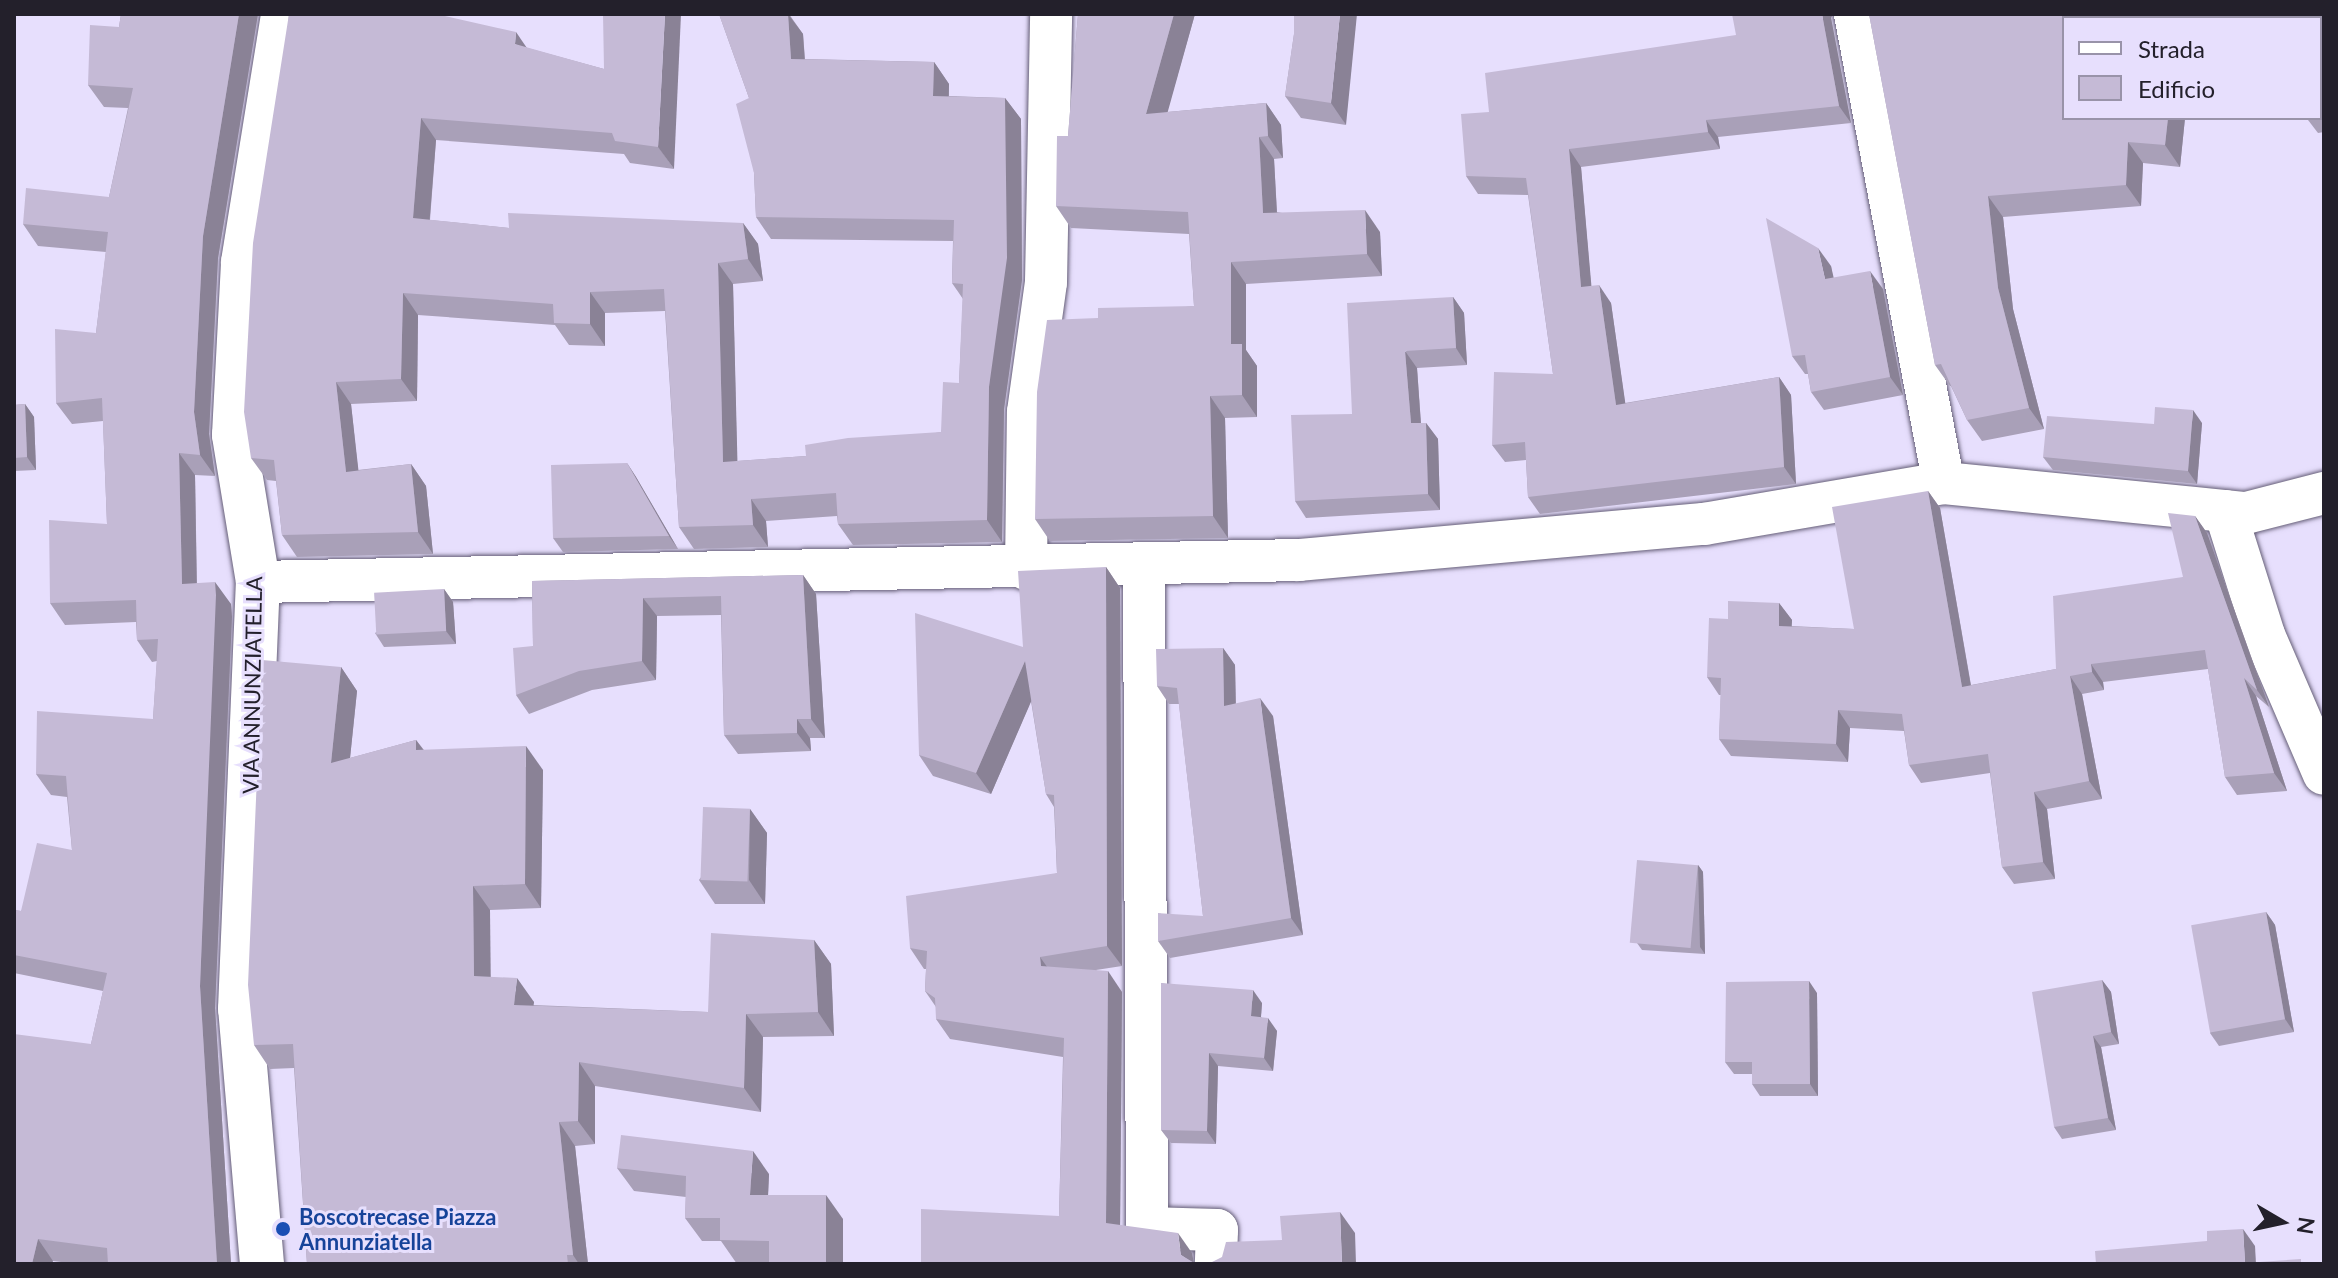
<!DOCTYPE html>
<html>
<head>
<meta charset="utf-8">
<style>
  body { margin:0 }
  #map { position:relative; width:2338px; height:1278px; overflow:hidden; background:#e7dffd; font-family:Lato,sans-serif }
  div>[style] { position:absolute }
  .roads { filter:drop-shadow(0 0 2px #655e77) drop-shadow(0 0 2px #655e77) }
  .street>* { height:42px; margin:-21px; padding:0 21px; transform-origin:21px; border-radius:21px; background:#fff }
  .secondary>* { height:44px; margin:-22px; padding:0 22px; transform-origin:22px; border-radius:22px; background:#fff }
  .wall>* { inset:0; background:#a9a0b8 }
  .shaded-wall>* { inset:0; background:#8a8296 }
  .building>* { inset:0; background:#c5bad6; transform-origin:0 0 }
  .dots>* { width:22px; height:22px; translate:-50% -50%; box-sizing:border-box; border:4px solid #e7dffd; border-radius:50% }
  span { translate:-50% -50%; white-space:nowrap; text-align:center; line-height:1.15; -webkit-text-stroke:6px #e7dffd; paint-order:stroke }
  .street-label { font-size:22px; color:#23202b }
  .transit-label { font-size:22px; color:#164399; font-weight:700 }
  .left { translate:0 -50%; text-align:left }
  .frame { position:absolute; inset:0; border:16px solid #23202b; pointer-events:none }
  .legend { position:absolute; left:2062px; top:16px; width:260px; height:104px; box-sizing:border-box; background:#e7dffd; border:2px solid #9993a9; margin:0; padding:10px 14px; list-style:none; font-size:24px; color:#23202b }
  .legend li { display:flex; align-items:center; gap:16px; height:40px }
  .legend b { width:40px; border:2px solid #9993a9 }
  .north { position:absolute; left:2242px; top:1182px; width:80px; height:80px; -webkit-text-stroke:6px #e7dffd; paint-order:stroke; rotate:99deg; font-size:22px; font-weight:700; line-height:32px; text-align:center; color:#23202b }
  .north::after { content:''; display:block; margin:auto; width:28px; height:36px; background:#23202b; clip-path:polygon(50% 0,100% 100%,50% 72%,0 100%) }
</style>
</head>
<body>
<div id="map">
  <div class="roads">
    <div class="street">
      <i style="left:1855px;top:14px;width:477px;rotate:79.3deg"></i>
      <i style="left:2225px;top:511px;width:130px;rotate:72.5deg"></i>
      <i style="left:2264px;top:635px;width:151px;rotate:66.7deg"></i>
      <i style="left:1144px;top:568px;width:660px;rotate:89.74deg"></i>
      <i style="left:1147px;top:1228px;width:70px;rotate:1.6deg"></i>
      <i style="left:1217px;top:1230px;width:34px;rotate:92deg"></i>
      <i style="left:1026px;top:569px;width:157px;rotate:-89.3deg"></i>
      <i style="left:1028px;top:412px;width:131px;rotate:-82.1deg"></i>
      <i style="left:1046px;top:282px;width:268px;rotate:-88.9deg"></i>
      <i style="left:258px;top:582px;width:1041px;rotate:-1.21deg"></i>
      <i style="left:1299px;top:560px;width:407px;rotate:-5.1deg"></i>
      <i style="left:1704px;top:524px;width:243px;rotate:-9.7deg"></i>
      <i style="left:1944px;top:483px;width:303px;rotate:5.7deg"></i>
      <i style="left:2246px;top:513px;width:81px;rotate:-14.4deg"></i>
    </div>
    <div class="secondary">
      <i style="left:262px;top:1264px;width:256px;rotate:-94.9deg"></i>
      <i style="left:240px;top:1009px;width:427px;rotate:-87.6deg"></i>
      <i style="left:258px;top:582px;width:149px;rotate:-99.3deg"></i>
      <i style="left:234px;top:435px;width:173px;rotate:-87deg"></i>
      <i style="left:243px;top:262px;width:251px;rotate:-80.8deg"></i>
    </div>
  </div>
  <div class="wall">
    <i style="clip-path:polygon(121px 14px,258px 14px,218px 258px,209px 434px,215px 476px,195px 475px,197px 583px,231px 604px,232px 617px,215px 1008px,231px 1264px,77px 1264px,53px 1261px,14px 1264px,91px 1044px,103px 991px,14px 973px,14px 910px,21px 911px,72px 850px,67px 797px,51px 795px,36px 774px,153px 719px,157px 661px,152px 662px,137px 640px,136px 622px,65px 625px,50px 603px,107px 524px,103px 421px,72px 424px,56px 403px,96px 333px,106px 252px,38px 246px,23px 224px,109px 197px,128px 108px,104px 107px,88px 85px,119px 27px)"></i>
    <i style="clip-path:polygon(289px 14px,527px 48px,604px 69px,674px 169px,630px 163px,624px 154px,436px 140px,430px 220px,509px 228px,743px 223px,758px 244px,763px 281px,733px 284px,737px 461px,806px 456px,941px 432px,959px 383px,963px 299px,952px 283px,953px 241px,771px 239px,756px 217px,754px 173px,749px 98px,719px 14px,789px 14px,803px 34px,805px 59px,934px 62px,949px 84px,949px 96px,1005px 98px,1021px 119px,1022px 280px,1004px 409px,1002px 542px,853px 545px,838px 524px,837px 516px,766px 521px,768px 547px,694px 549px,679px 527px,665px 311px,605px 313px,605px 346px,569px 345px,555px 325px,418px 315px,417px 401px,351px 404px,358px 470px,411px 464px,426px 486px,433px 554px,297px 557px,282px 535px,276px 481px,267px 480px,251px 458px)"></i>
    <i style="clip-path:polygon(1078px 14px,1195px 14px,1167px 112px,1266px 103px,1281px 125px,1283px 158px,1274px 159px,1277px 212px,1380px 232px,1382px 276px,1246px 284px,1246px 350px,1257px 366px,1257px 417px,1225px 418px,1228px 538px,1050px 541px,1035px 519px,1098px 318px,1194px 306px,1189px 234px,1071px 228px,1056px 206px,1068px 136px)"></i>
    <i style="clip-path:polygon(1869px 14px,2184px 14px,2184px 18px,2064px 18px,2185px 118px,2180px 167px,2143px 163px,2141px 206px,2003px 217px,2013px 309px,2044px 429px,1982px 441px,1967px 420px,1951px 386px,1950px 386px,1935px 365px)"></i>
    <i style="clip-path:polygon(1831px 18px,1851px 123px,1718px 137px,1720px 149px,1581px 167px,1591px 286px,1611px 303px,1625px 403px,1779px 377px,1791px 395px,1796px 484px,1540px 514px,1528px 497px,1526px 460px,1505px 462px,1492px 445px,1553px 374px,1528px 195px,1478px 194px,1466px 176px,1489px 112px)"></i>
    <i style="clip-path:polygon(1294px 34px,1346px 125px,1301px 118px,1285px 96px)"></i>
    <i style="clip-path:polygon(2324px 68px,2324px 132px,2318px 133px,2308px 120px)"></i>
    <i style="clip-path:polygon(1831px 266px,1833px 278px,1883px 289px,1903px 395px,1824px 410px,1811px 392px,1808px 374px,1805px 374px,1792px 356px)"></i>
    <i style="clip-path:polygon(1453px 297px,1464px 313px,1467px 365px,1417px 368px,1421px 423px,1426px 423px,1438px 439px,1440px 510px,1306px 518px,1295px 501px,1352px 414px)"></i>
    <i style="clip-path:polygon(25px 404px,34px 417px,36px 470px,14px 471px,14px 405px)"></i>
    <i style="clip-path:polygon(2202px 423px,2197px 484px,2053px 470px,2043px 457px,2154px 424px)"></i>
    <i style="clip-path:polygon(627px 463px,636px 477px,678px 549px,563px 552px,553px 538px)"></i>
    <i style="clip-path:polygon(1928px 491px,1940px 508px,1971px 685px,2056px 669px,2183px 577px,2195px 516px,2207px 533px,2269px 707px,2256px 696px,2287px 791px,2237px 795px,2225px 777px,2208px 669px,2103px 682px,2104px 690px,2082px 694px,2102px 799px,2047px 809px,2055px 879px,2014px 884px,2002px 867px,1990px 773px,1921px 783px,1909px 765px,1904px 731px,1850px 728px,1848px 762px,1731px 756px,1719px 739px,1721px 695px,1719px 695px,1707px 677px,1728px 619px,1779px 603px,1792px 620px,1791px 626px,1854px 629px)"></i>
    <i style="clip-path:polygon(1106px 567px,1120px 588px,1122px 966px,1096px 970px,1122px 992px,1120px 1225px,1192px 1253px,1059px 1216px,1063px 1057px,950px 1039px,936px 1019px,936px 1007px,925px 991px,926px 969px,924px 969px,910px 948px,1057px 873px,1054px 807px,1046px 794px,1031px 701px,991px 794px,933px 776px,919px 755px,1023px 647px)"></i>
    <i style="clip-path:polygon(803px 575px,816px 594px,825px 738px,810px 738px,811px 751px,738px 754px,724px 735px,721px 615px,657px 616px,656px 680px,592px 690px,529px 714px,516px 695px,533px 646px,532px 581px)"></i>
    <i style="clip-path:polygon(444px 589px,453px 602px,456px 644px,384px 647px,375px 633px)"></i>
    <i style="clip-path:polygon(1223px 648px,1235px 665px,1236px 704px,1273px 716px,1303px 935px,1170px 958px,1158px 941px,1203px 916px,1179px 704px,1169px 704px,1157px 686px)"></i>
    <i style="clip-path:polygon(341px 667px,357px 691px,350px 758px,416px 740px,424px 750px,543px 770px,541px 908px,490px 910px,490px 977px,534px 1002px,533px 1005px,708px 1012px,814px 940px,831px 964px,834px 1036px,763px 1037px,761px 1112px,595px 1086px,595px 1144px,575px 1146px,588px 1264px,307px 1264px,294px 1068px,270px 1069px,254px 1045px)"></i>
    <i style="clip-path:polygon(750px 809px,767px 833px,765px 904px,715px 904px,699px 880px)"></i>
    <i style="clip-path:polygon(1698px 865px,1703px 872px,1705px 954px,1642px 950px,1637px 943px)"></i>
    <i style="clip-path:polygon(2266px 912px,2275px 925px,2294px 1032px,2219px 1046px,2210px 1033px)"></i>
    <i style="clip-path:polygon(2102px 980px,2111px 992px,2119px 1044px,2101px 1047px,2116px 1130px,2062px 1139px,2054px 1127px)"></i>
    <i style="clip-path:polygon(1161px 983px,1262px 1003px,1261px 1017px,1277px 1031px,1273px 1071px,1218px 1066px,1216px 1144px,1171px 1143px,1161px 1130px)"></i>
    <i style="clip-path:polygon(1817px 993px,1818px 1096px,1760px 1096px,1752px 1084px,1752px 1074px,1734px 1074px,1725px 1062px)"></i>
    <i style="clip-path:polygon(617px 1168px,769px 1174px,768px 1195px,843px 1219px,843px 1264px,737px 1264px,721px 1241px,702px 1241px,685px 1218px,686px 1197px,634px 1191px)"></i>
  </div>
  <div class="shaded-wall">
    <i style="clip-path:polygon(239px 14px,258px 14px,218px 258px,209px 434px,215px 476px,200px 455px,194px 412px,203px 236px)"></i>
    <i style="clip-path:polygon(665px 14px,681px 14px,674px 169px,658px 147px)"></i>
    <i style="clip-path:polygon(788px 14px,803px 34px,806px 80px,791px 59px)"></i>
    <i style="clip-path:polygon(1174px 14px,1195px 14px,1161px 136px,1146px 114px)"></i>
    <i style="clip-path:polygon(1340px 14px,1357px 14px,1346px 125px,1331px 103px)"></i>
    <i style="clip-path:polygon(1822px 14px,1833px 14px,1831px 18px,1851px 123px,1839px 106px)"></i>
    <i style="clip-path:polygon(2175px 14px,2184px 14px,2184px 18px,2178px 18px)"></i>
    <i style="clip-path:polygon(516px 32px,531px 54px,515px 44px)"></i>
    <i style="clip-path:polygon(934px 62px,949px 84px,948px 117px,933px 96px)"></i>
    <i style="clip-path:polygon(1005px 98px,1021px 119px,1022px 280px,1004px 409px,1002px 542px,987px 520px,989px 387px)"></i>
    <i style="clip-path:polygon(1266px 103px,1281px 125px,1283px 158px,1268px 136px)"></i>
    <i style="clip-path:polygon(421px 118px,436px 140px,428px 240px,413px 218px)"></i>
    <i style="clip-path:polygon(2168px 118px,2185px 118px,2180px 167px,2165px 145px)"></i>
    <i style="clip-path:polygon(1706px 120px,1718px 137px,1720px 149px,1708px 132px)"></i>
    <i style="clip-path:polygon(1259px 137px,1274px 159px,1278px 234px,1263px 213px)"></i>
    <i style="clip-path:polygon(2128px 142px,2143px 163px,2141px 206px,2126px 185px)"></i>
    <i style="clip-path:polygon(1569px 149px,1581px 167px,1593px 304px,1581px 287px)"></i>
    <i style="clip-path:polygon(1988px 196px,2003px 217px,2013px 309px,2044px 429px,2029px 408px,1998px 288px)"></i>
    <i style="clip-path:polygon(1365px 210px,1380px 232px,1382px 276px,1367px 254px)"></i>
    <i style="clip-path:polygon(743px 223px,758px 244px,763px 281px,748px 259px)"></i>
    <i style="clip-path:polygon(1818px 248px,1831px 266px,1838px 297px,1825px 279px)"></i>
    <i style="clip-path:polygon(1231px 262px,1246px 284px,1246px 350px,1257px 366px,1257px 417px,1242px 395px,1231px 344px)"></i>
    <i style="clip-path:polygon(718px 263px,733px 284px,738px 484px,723px 462px)"></i>
    <i style="clip-path:polygon(1870px 271px,1883px 289px,1903px 395px,1890px 377px)"></i>
    <i style="clip-path:polygon(1599px 285px,1611px 303px,1628px 422px,1616px 405px)"></i>
    <i style="clip-path:polygon(590px 292px,605px 313px,605px 346px,590px 324px)"></i>
    <i style="clip-path:polygon(403px 293px,418px 315px,417px 401px,401px 379px)"></i>
    <i style="clip-path:polygon(1453px 297px,1464px 313px,1467px 365px,1456px 348px)"></i>
    <i style="clip-path:polygon(1405px 351px,1417px 368px,1422px 440px,1411px 423px)"></i>
    <i style="clip-path:polygon(1779px 377px,1791px 395px,1796px 484px,1784px 467px)"></i>
    <i style="clip-path:polygon(336px 382px,351px 404px,361px 493px,346px 472px)"></i>
    <i style="clip-path:polygon(1210px 396px,1225px 418px,1228px 538px,1213px 516px)"></i>
    <i style="clip-path:polygon(25px 404px,34px 417px,36px 470px,27px 457px)"></i>
    <i style="clip-path:polygon(2193px 410px,2202px 423px,2197px 484px,2188px 471px)"></i>
    <i style="clip-path:polygon(1426px 423px,1438px 439px,1440px 510px,1428px 494px)"></i>
    <i style="clip-path:polygon(179px 453px,195px 475px,197px 606px,182px 584px)"></i>
    <i style="clip-path:polygon(627px 463px,636px 477px,678px 549px,669px 536px)"></i>
    <i style="clip-path:polygon(411px 464px,426px 486px,433px 554px,418px 532px)"></i>
    <i style="clip-path:polygon(1928px 491px,1940px 508px,1974px 704px,1962px 687px)"></i>
    <i style="clip-path:polygon(751px 499px,766px 521px,768px 547px,753px 525px)"></i>
    <i style="clip-path:polygon(2195px 516px,2207px 533px,2269px 707px,2257px 690px)"></i>
    <i style="clip-path:polygon(1106px 567px,1120px 588px,1122px 966px,1107px 946px)"></i>
    <i style="clip-path:polygon(803px 575px,816px 594px,825px 738px,811px 719px)"></i>
    <i style="clip-path:polygon(215px 582px,231px 604px,232px 617px,215px 1008px,231px 1264px,217px 1264px,200px 986px)"></i>
    <i style="clip-path:polygon(444px 589px,453px 602px,456px 644px,446px 631px)"></i>
    <i style="clip-path:polygon(643px 598px,657px 616px,656px 680px,642px 661px)"></i>
    <i style="clip-path:polygon(1779px 603px,1792px 620px,1791px 643px,1779px 626px)"></i>
    <i style="clip-path:polygon(1223px 648px,1235px 665px,1236px 724px,1224px 706px)"></i>
    <i style="clip-path:polygon(1025px 661px,1040px 681px,991px 794px,976px 773px)"></i>
    <i style="clip-path:polygon(2091px 664px,2103px 682px,2104px 690px,2092px 672px)"></i>
    <i style="clip-path:polygon(341px 667px,357px 691px,347px 787px,331px 763px)"></i>
    <i style="clip-path:polygon(2070px 676px,2082px 694px,2102px 799px,2089px 781px)"></i>
    <i style="clip-path:polygon(2244px 678px,2256px 696px,2287px 791px,2274px 773px)"></i>
    <i style="clip-path:polygon(1260px 698px,1273px 716px,1303px 935px,1291px 918px)"></i>
    <i style="clip-path:polygon(1838px 710px,1850px 728px,1848px 762px,1836px 744px)"></i>
    <i style="clip-path:polygon(797px 719px,810px 738px,811px 751px,797px 733px)"></i>
    <i style="clip-path:polygon(416px 740px,433px 763px,416px 750px)"></i>
    <i style="clip-path:polygon(526px 746px,543px 770px,541px 908px,525px 884px)"></i>
    <i style="clip-path:polygon(2034px 792px,2047px 809px,2055px 879px,2043px 862px)"></i>
    <i style="clip-path:polygon(750px 809px,767px 833px,765px 904px,749px 880px)"></i>
    <i style="clip-path:polygon(1698px 865px,1703px 872px,1705px 954px,1700px 947px)"></i>
    <i style="clip-path:polygon(473px 886px,490px 910px,491px 1000px,474px 976px)"></i>
    <i style="clip-path:polygon(2266px 912px,2275px 925px,2294px 1032px,2285px 1019px)"></i>
    <i style="clip-path:polygon(814px 940px,831px 964px,834px 1036px,818px 1012px)"></i>
    <i style="clip-path:polygon(1040px 957px,1055px 978px,1041px 966px)"></i>
    <i style="clip-path:polygon(1108px 971px,1122px 992px,1120px 1243px,1106px 1223px)"></i>
    <i style="clip-path:polygon(517px 978px,534px 1002px,531px 1028px,514px 1005px)"></i>
    <i style="clip-path:polygon(2102px 980px,2111px 992px,2119px 1044px,2111px 1032px)"></i>
    <i style="clip-path:polygon(1809px 981px,1817px 993px,1818px 1096px,1810px 1084px)"></i>
    <i style="clip-path:polygon(1253px 990px,1262px 1003px,1260px 1029px,1251px 1016px)"></i>
    <i style="clip-path:polygon(746px 1014px,763px 1037px,761px 1112px,744px 1088px)"></i>
    <i style="clip-path:polygon(1268px 1018px,1277px 1031px,1273px 1071px,1264px 1058px)"></i>
    <i style="clip-path:polygon(2093px 1036px,2101px 1047px,2116px 1130px,2108px 1118px)"></i>
    <i style="clip-path:polygon(1209px 1053px,1218px 1066px,1216px 1144px,1207px 1131px)"></i>
    <i style="clip-path:polygon(579px 1062px,595px 1086px,595px 1144px,578px 1121px)"></i>
    <i style="clip-path:polygon(559px 1122px,575px 1146px,588px 1264px,579px 1264px,573px 1255px)"></i>
    <i style="clip-path:polygon(753px 1151px,769px 1174px,767px 1219px,750px 1195px)"></i>
    <i style="clip-path:polygon(826px 1195px,843px 1219px,843px 1264px,826px 1264px)"></i>
    <i style="clip-path:polygon(1340px 1212px,1355px 1233px,1356px 1264px,1342px 1264px)"></i>
    <i style="clip-path:polygon(2243px 1229px,2255px 1246px,2256px 1264px,2245px 1263px)"></i>
    <i style="clip-path:polygon(1178px 1233px,1192px 1253px,1194px 1264px,1181px 1255px)"></i>
    <i style="clip-path:polygon(38px 1239px,53px 1261px,52px 1264px,32px 1264px)"></i>
  </div>
  <div class="building">
    <i style="clip-path:polygon(121px 14px,239px 14px,203px 236px,194px 412px,200px 455px,179px 453px,182px 584px,215px 582px,216px 595px,200px 986px,217px 1264px,108px 1264px,107px 1248px,38px 1239px,32px 1264px,14px 1264px,14px 1034px,91px 1044px,107px 973px,14px 955px,14px 910px,21px 911px,37px 843px,72px 850px,66px 776px,36px 774px,37px 711px,153px 719px,158px 639px,137px 640px,136px 600px,50px 603px,49px 520px,107px 524px,102px 398px,56px 403px,55px 329px,96px 333px,108px 232px,23px 224px,26px 188px,109px 197px,133px 88px,88px 85px,90px 25px,119px 27px)"></i>
    <i style="clip-path:polygon(289px 14px,436px 14px,516px 32px,515px 44px,604px 69px,603px 14px,665px 14px,658px 147px,615px 141px,612px 133px,421px 118px,413px 218px,509px 228px,508px 213px,743px 223px,748px 259px,718px 263px,723px 462px,806px 456px,805px 445px,848px 438px,941px 432px,943px 382px,959px 383px,963px 284px,952px 283px,954px 220px,756px 217px,754px 173px,736px 104px,749px 98px,719px 14px,788px 14px,791px 59px,934px 62px,933px 96px,1005px 98px,1007px 258px,989px 387px,987px 520px,838px 524px,836px 493px,751px 499px,753px 525px,679px 527px,664px 289px,590px 292px,590px 324px,554px 323px,553px 304px,403px 293px,401px 379px,336px 382px,346px 472px,411px 464px,418px 532px,282px 535px,274px 460px,251px 458px,244px 412px,253px 243px)"></i>
    <i style="clip-path:polygon(1078px 14px,1174px 14px,1146px 114px,1266px 103px,1268px 136px,1259px 137px,1263px 213px,1365px 210px,1367px 254px,1231px 262px,1231px 344px,1242px 344px,1242px 395px,1210px 396px,1213px 516px,1035px 519px,1037px 392px,1047px 320px,1098px 318px,1098px 308px,1194px 306px,1188px 212px,1056px 206px,1057px 136px,1068px 136px)"></i>
    <i style="clip-path:polygon(1294px 14px,1340px 14px,1331px 103px,1285px 96px,1294px 34px)"></i>
    <i style="clip-path:polygon(1732px 14px,1822px 14px,1839px 106px,1706px 120px,1708px 132px,1569px 149px,1581px 287px,1599px 285px,1616px 405px,1779px 377px,1784px 467px,1528px 497px,1525px 442px,1492px 445px,1494px 372px,1553px 374px,1526px 178px,1466px 176px,1461px 114px,1489px 112px,1485px 73px,1736px 35px)"></i>
    <i style="clip-path:polygon(1869px 14px,2157px 14px,2154px 16px,2153px 18px,2064px 18px,2064px 118px,2168px 118px,2165px 145px,2128px 142px,2126px 185px,1988px 196px,1998px 288px,2029px 408px,1967px 420px,1941px 364px,1935px 365px)"></i>
    <i style="left:2324px;top:68px;width:49px;height:4px;rotate:90deg"></i>
    <i style="clip-path:polygon(1766px 218px,1818px 248px,1825px 279px,1870px 271px,1890px 377px,1811px 392px,1805px 355px,1792px 356px)"></i>
    <i style="clip-path:polygon(1453px 297px,1456px 348px,1405px 351px,1411px 423px,1426px 423px,1428px 494px,1295px 501px,1291px 415px,1352px 414px,1347px 303px)"></i>
    <i style="clip-path:polygon(25px 404px,27px 457px,14px 458px,14px 405px)"></i>
    <i style="clip-path:polygon(2155px 407px,2193px 410px,2188px 471px,2043px 457px,2047px 416px,2154px 424px)"></i>
    <i style="clip-path:polygon(627px 463px,669px 536px,553px 538px,551px 465px)"></i>
    <i style="clip-path:polygon(1928px 491px,1962px 687px,2056px 669px,2053px 596px,2183px 577px,2168px 513px,2195px 516px,2257px 690px,2244px 678px,2274px 773px,2225px 777px,2205px 650px,2091px 664px,2092px 672px,2070px 676px,2089px 781px,2034px 792px,2043px 862px,2002px 867px,1988px 754px,1909px 765px,1902px 714px,1838px 710px,1836px 744px,1719px 739px,1721px 678px,1707px 677px,1709px 618px,1728px 619px,1728px 601px,1779px 603px,1779px 626px,1854px 629px,1832px 507px)"></i>
    <i style="clip-path:polygon(1106px 567px,1107px 946px,1040px 957px,1041px 966px,1108px 971px,1106px 1223px,1178px 1233px,1181px 1255px,1196px 1264px,921px 1264px,921px 1209px,1059px 1216px,1064px 1038px,936px 1019px,935px 998px,925px 991px,927px 951px,910px 948px,906px 896px,1057px 873px,1054px 795px,1046px 794px,1025px 661px,976px 773px,919px 755px,915px 613px,1023px 647px,1018px 571px)"></i>
    <i style="clip-path:polygon(803px 575px,811px 719px,797px 719px,797px 733px,724px 735px,721px 596px,643px 598px,642px 661px,579px 671px,516px 695px,513px 648px,533px 646px,532px 581px)"></i>
    <i style="left:444px;top:589px;width:42px;height:70px;rotate:87deg"></i>
    <i style="clip-path:polygon(1223px 648px,1224px 706px,1260px 698px,1291px 918px,1158px 941px,1158px 913px,1203px 916px,1177px 688px,1157px 686px,1156px 649px)"></i>
    <i style="clip-path:polygon(262px 660px,341px 667px,331px 763px,416px 740px,416px 750px,526px 746px,525px 884px,473px 886px,474px 976px,517px 978px,514px 1005px,708px 1012px,711px 933px,814px 940px,818px 1012px,746px 1014px,744px 1088px,579px 1062px,578px 1121px,559px 1122px,573px 1255px,567px 1255px,568px 1264px,307px 1264px,293px 1044px,254px 1045px,248px 985px)"></i>
    <i style="left:703px;top:807px;width:47px;height:73px;rotate:2deg"></i>
    <i style="left:1637px;top:860px;width:61px;height:83px;rotate:5deg"></i>
    <i style="left:2266px;top:912px;width:109px;height:76px;rotate:80deg"></i>
    <i style="clip-path:polygon(2102px 980px,2111px 1032px,2093px 1036px,2108px 1118px,2054px 1127px,2032px 992px)"></i>
    <i style="clip-path:polygon(1809px 981px,1810px 1084px,1752px 1084px,1752px 1062px,1725px 1062px,1726px 982px)"></i>
    <i style="clip-path:polygon(1161px 983px,1253px 990px,1251px 1016px,1268px 1018px,1264px 1058px,1209px 1053px,1207px 1131px,1161px 1130px)"></i>
    <i style="clip-path:polygon(621px 1135px,753px 1151px,750px 1195px,826px 1195px,826px 1264px,769px 1264px,769px 1241px,720px 1240px,720px 1218px,685px 1218px,686px 1176px,617px 1168px)"></i>
    <i style="clip-path:polygon(1340px 1212px,1342px 1264px,1208px 1264px,1222px 1257px,1226px 1242px,1282px 1240px,1280px 1216px)"></i>
    <i style="clip-path:polygon(2243px 1229px,2245px 1263px,2301px 1259px,2301px 1264px,2096px 1264px,2095px 1251px,2207px 1241px,2207px 1231px)"></i>
  </div>
  <div class="dots">
    <i style="left:283px;top:1229px;background:#1a4fb4"></i>
  </div>
  <div class="street-label">
    <span style="left:252px;top:685px;rotate:-89deg">VIA ANNUNZIATELLA</span>
  </div>
  <div class="transit-label">
    <span class="left" style="left:299px;top:1229px">Boscotrecase Piazza<br>Annunziatella</span>
  </div>
  <div class="frame"></div>
  <ul class="legend">
  <li><b style="height:10px;background:#fff"></b>Strada</li>
  <li><b style="height:22px;background:#c5bad6"></b>Edificio</li>
  </ul>
  <div class="north">N</div>
</div>
</body>
</html>
